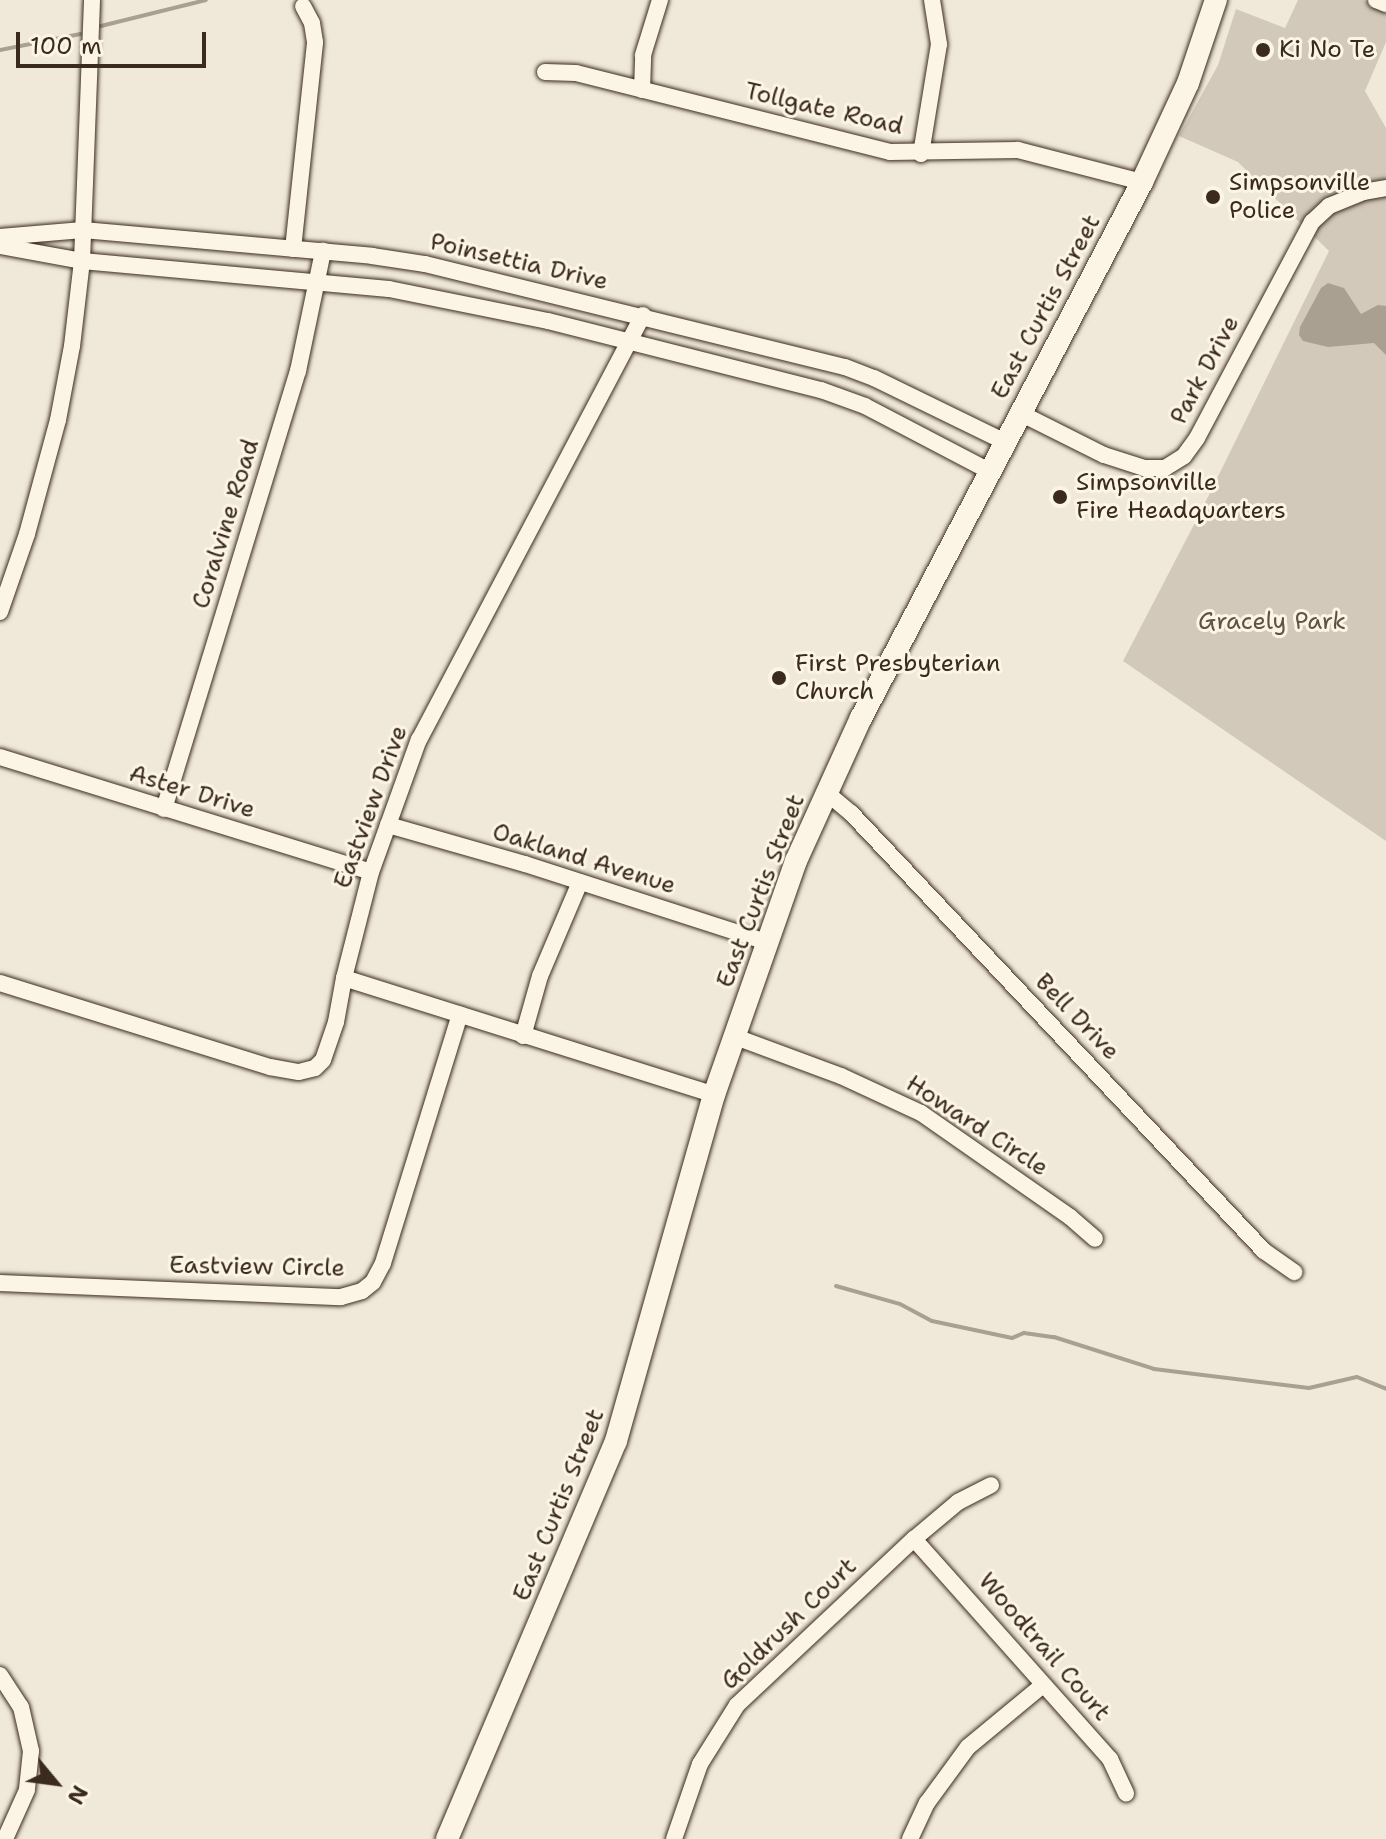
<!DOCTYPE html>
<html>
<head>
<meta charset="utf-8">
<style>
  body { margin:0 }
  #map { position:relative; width:1386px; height:1839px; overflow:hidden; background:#f0e9d9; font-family:"Shantell Sans",sans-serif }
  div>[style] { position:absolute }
  .green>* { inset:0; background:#d2c9ba }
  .water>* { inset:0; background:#aaa091 }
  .stream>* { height:4px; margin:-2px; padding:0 2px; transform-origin:2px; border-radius:2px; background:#aaa091 }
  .roads { filter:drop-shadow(0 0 2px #3b2a1e) drop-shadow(0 0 2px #3b2a1e) }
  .street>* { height:16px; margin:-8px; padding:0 8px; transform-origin:8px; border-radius:8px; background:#fcf5e5 }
  .secondary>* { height:22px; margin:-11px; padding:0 11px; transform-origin:11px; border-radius:11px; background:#fcf5e5 }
  .dots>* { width:22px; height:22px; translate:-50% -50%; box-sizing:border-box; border:4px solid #fcf5e5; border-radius:50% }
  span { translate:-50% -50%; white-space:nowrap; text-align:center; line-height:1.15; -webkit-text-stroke:6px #fcf5e5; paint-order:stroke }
  .poi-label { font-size:24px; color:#3b2a1e }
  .left { translate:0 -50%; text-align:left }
  .street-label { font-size:24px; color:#3b2a1e }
  .park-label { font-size:24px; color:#615245 }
  .north { position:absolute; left:16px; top:1743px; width:80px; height:80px; -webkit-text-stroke:6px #fcf5e5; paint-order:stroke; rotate:119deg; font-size:22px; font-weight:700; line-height:32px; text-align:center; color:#3b2a1e }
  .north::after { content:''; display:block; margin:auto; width:28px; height:36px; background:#3b2a1e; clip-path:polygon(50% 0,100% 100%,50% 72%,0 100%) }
  .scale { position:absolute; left:16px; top:32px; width:190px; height:36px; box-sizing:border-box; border:4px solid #3b2a1e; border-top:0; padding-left:10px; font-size:24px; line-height:28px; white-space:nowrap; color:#3b2a1e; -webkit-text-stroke:6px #fcf5e5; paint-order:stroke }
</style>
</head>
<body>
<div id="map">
  <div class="green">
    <i style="clip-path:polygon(1298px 0,1363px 0,1386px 11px,1386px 42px,1365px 91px,1386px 128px,1386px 841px,1123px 661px,1199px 515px,1329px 251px,1238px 162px,1179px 136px,1218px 65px,1236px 9px,1285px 28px)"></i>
  </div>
  <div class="water">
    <i style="clip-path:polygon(1328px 283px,1344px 288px,1361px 314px,1378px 305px,1386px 306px,1386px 355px,1374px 343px,1328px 347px,1303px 341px,1299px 335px,1300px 327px,1321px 288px)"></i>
  </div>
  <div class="stream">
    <i style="left:101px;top:26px;width:108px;rotate:-13.9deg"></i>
    <i style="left:0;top:50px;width:82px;rotate:-11.3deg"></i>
    <i style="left:836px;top:1286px;width:66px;rotate:15.7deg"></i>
    <i style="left:900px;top:1304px;width:36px;rotate:28deg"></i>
    <i style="left:932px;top:1321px;width:82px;rotate:12deg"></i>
    <i style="left:1012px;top:1338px;width:13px;rotate:-23deg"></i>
    <i style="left:1024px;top:1333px;width:30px;rotate:8deg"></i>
    <i style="left:1054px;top:1337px;width:105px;rotate:17.7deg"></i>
    <i style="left:1154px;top:1369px;width:156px;rotate:7deg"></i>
    <i style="left:1309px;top:1388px;width:49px;rotate:-12.9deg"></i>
    <i style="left:1357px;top:1377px;width:31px;rotate:22deg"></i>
  </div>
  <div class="roads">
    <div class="street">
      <i style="left:1376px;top:0;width:11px;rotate:22deg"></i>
      <i style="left:545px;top:72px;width:31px;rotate:2deg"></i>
      <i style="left:576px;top:73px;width:324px;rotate:14.1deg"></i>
      <i style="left:890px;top:152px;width:128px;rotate:-0.9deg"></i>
      <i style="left:1018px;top:150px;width:128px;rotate:14.5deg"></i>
      <i style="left:642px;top:90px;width:35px;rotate:-88deg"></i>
      <i style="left:643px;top:55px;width:58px;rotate:-72.8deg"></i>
      <i style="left:921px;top:154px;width:111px;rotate:-80.7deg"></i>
      <i style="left:939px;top:44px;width:45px;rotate:-99deg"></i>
      <i style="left:0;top:237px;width:83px;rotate:-4.8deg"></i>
      <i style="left:83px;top:230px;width:290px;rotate:5.1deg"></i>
      <i style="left:372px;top:256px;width:54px;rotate:8.6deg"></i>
      <i style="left:425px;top:264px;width:432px;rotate:13.8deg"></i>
      <i style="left:845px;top:367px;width:31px;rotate:21deg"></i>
      <i style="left:874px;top:378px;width:146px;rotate:26deg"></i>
      <i style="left:0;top:246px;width:83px;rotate:10.4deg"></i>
      <i style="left:82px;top:261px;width:308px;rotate:5.2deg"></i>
      <i style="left:389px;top:289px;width:162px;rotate:11.4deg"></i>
      <i style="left:548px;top:321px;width:282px;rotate:14.2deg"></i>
      <i style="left:821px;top:390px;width:47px;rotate:20deg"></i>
      <i style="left:865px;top:406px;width:142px;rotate:27.6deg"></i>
      <i style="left:293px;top:249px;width:208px;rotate:-83.9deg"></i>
      <i style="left:315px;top:42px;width:19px;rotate:-99deg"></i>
      <i style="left:312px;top:23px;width:19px;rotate:-118deg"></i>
      <i style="left:643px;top:315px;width:480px;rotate:117.8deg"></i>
      <i style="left:419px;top:739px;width:141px;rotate:109.8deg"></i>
      <i style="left:371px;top:872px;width:109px;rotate:104.3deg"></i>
      <i style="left:344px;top:978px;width:388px;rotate:17.5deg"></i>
      <i style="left:1020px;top:413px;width:94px;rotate:26.6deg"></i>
      <i style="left:1104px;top:455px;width:42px;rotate:18deg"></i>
      <i style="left:1144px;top:468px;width:21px"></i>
      <i style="left:1165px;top:468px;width:22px;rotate:-32deg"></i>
      <i style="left:1184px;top:456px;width:22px;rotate:-54deg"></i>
      <i style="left:1197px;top:438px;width:245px;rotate:-62deg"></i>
      <i style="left:1312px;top:222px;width:23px;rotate:-43deg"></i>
      <i style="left:1329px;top:206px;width:37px;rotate:-22deg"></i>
      <i style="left:1363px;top:192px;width:23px;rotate:-10deg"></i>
      <i style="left:0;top:612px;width:83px;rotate:-70.9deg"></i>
      <i style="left:27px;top:534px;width:118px;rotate:-74.8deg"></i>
      <i style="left:58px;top:420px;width:75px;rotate:-79.3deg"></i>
      <i style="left:72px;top:346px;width:86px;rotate:-83.3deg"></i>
      <i style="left:82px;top:261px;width:261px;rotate:-87.8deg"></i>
      <i style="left:0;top:757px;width:388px;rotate:17.2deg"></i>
      <i style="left:827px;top:793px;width:31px;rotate:40deg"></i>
      <i style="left:851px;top:813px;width:602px;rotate:46.68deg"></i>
      <i style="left:1264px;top:1251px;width:37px;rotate:35deg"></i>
      <i style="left:164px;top:809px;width:458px;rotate:-73deg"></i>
      <i style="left:298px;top:371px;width:123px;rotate:-78.2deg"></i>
      <i style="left:388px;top:825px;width:142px;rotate:15.9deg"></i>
      <i style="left:525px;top:864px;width:253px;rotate:17.9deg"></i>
      <i style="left:0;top:983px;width:283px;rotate:17.3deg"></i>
      <i style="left:270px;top:1067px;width:29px;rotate:10deg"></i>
      <i style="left:299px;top:1072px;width:16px;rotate:-14deg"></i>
      <i style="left:315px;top:1068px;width:11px;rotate:-45deg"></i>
      <i style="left:323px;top:1060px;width:40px;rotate:-71.1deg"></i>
      <i style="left:336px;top:1022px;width:45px;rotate:-79.7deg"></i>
      <i style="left:523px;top:1036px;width:62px;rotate:-74.2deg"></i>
      <i style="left:540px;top:976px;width:102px;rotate:-66.9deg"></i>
      <i style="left:733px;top:1036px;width:115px;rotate:20.3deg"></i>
      <i style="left:841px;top:1076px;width:88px;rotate:24.8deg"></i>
      <i style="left:921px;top:1113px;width:182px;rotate:34.9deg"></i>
      <i style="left:1070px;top:1217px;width:33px;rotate:41deg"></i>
      <i style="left:0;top:1283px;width:341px;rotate:2.4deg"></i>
      <i style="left:341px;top:1297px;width:22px;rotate:-16deg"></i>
      <i style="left:362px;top:1291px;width:14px;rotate:-39deg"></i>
      <i style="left:373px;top:1282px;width:21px;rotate:-62deg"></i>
      <i style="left:383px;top:1263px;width:260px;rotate:-72.8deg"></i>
      <i style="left:914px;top:1539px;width:295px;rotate:48.3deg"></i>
      <i style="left:1110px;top:1759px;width:38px;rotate:65deg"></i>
      <i style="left:0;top:1675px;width:38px;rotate:57deg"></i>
      <i style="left:21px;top:1707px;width:45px;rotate:77.2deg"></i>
      <i style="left:31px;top:1751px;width:39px;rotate:96deg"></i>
      <i style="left:27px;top:1790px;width:54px;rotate:114.2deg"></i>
      <i style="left:674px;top:1839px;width:79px;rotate:-70.9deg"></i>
      <i style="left:700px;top:1764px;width:70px;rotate:-57.9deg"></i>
      <i style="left:737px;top:1705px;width:243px;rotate:-43.2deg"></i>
      <i style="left:914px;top:1539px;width:57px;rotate:-40.1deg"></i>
      <i style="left:958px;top:1502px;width:37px;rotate:-27deg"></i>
      <i style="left:910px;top:1839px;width:40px;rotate:-65deg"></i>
      <i style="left:927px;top:1803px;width:69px;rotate:-53.8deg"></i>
      <i style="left:968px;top:1747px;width:97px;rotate:-39.6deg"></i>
    </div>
    <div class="secondary">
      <i style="left:447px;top:1839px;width:432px;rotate:-67deg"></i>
      <i style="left:616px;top:1441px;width:360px;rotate:-74.2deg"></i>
      <i style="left:714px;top:1095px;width:248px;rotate:-70.7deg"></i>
      <i style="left:796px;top:861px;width:157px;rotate:-65.6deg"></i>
      <i style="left:861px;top:718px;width:605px;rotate:-62.33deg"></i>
      <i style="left:1142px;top:182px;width:109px;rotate:-65.1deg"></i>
      <i style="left:1188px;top:83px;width:88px;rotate:-71.4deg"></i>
    </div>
  </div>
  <div class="dots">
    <i style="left:1263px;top:50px;background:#3b2a1e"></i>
    <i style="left:1213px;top:197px;background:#3b2a1e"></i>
    <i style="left:1060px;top:497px;background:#3b2a1e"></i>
    <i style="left:779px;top:678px;background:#3b2a1e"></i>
  </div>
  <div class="poi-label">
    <span class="left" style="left:1279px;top:50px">Ki No Te</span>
    <span class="left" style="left:1229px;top:197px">Simpsonville<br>Police</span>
    <span class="left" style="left:1076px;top:497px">Simpsonville<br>Fire Headquarters</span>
    <span class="left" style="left:795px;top:678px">First Presbyterian<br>Church</span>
  </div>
  <div class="street-label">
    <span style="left:824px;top:109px;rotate:13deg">Tollgate Road</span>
    <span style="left:519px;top:262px;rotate:13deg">Poinsettia Drive</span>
    <span style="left:1046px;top:307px;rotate:-62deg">East Curtis Street</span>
    <span style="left:1205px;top:370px;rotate:-62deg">Park Drive</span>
    <span style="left:226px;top:524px;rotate:-73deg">Coralvine Road</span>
    <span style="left:192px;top:792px;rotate:17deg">Aster Drive</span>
    <span style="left:371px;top:807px;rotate:-70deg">Eastview Drive</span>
    <span style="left:584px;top:859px;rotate:17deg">Oakland Avenue</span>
    <span style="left:761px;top:891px;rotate:-69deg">East Curtis Street</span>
    <span style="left:1077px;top:1017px;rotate:46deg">Bell Drive</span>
    <span style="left:977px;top:1126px;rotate:33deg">Howard Circle</span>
    <span style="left:257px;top:1267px;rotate:1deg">Eastview Circle</span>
    <span style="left:559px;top:1505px;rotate:-68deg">East Curtis Street</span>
    <span style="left:789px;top:1624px;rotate:-44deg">Goldrush Court</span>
    <span style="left:1044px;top:1647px;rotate:49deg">Woodtrail Court</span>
  </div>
  <div class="park-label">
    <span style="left:1272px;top:622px">Gracely Park</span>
  </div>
  <div class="north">N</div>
  <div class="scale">100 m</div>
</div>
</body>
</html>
